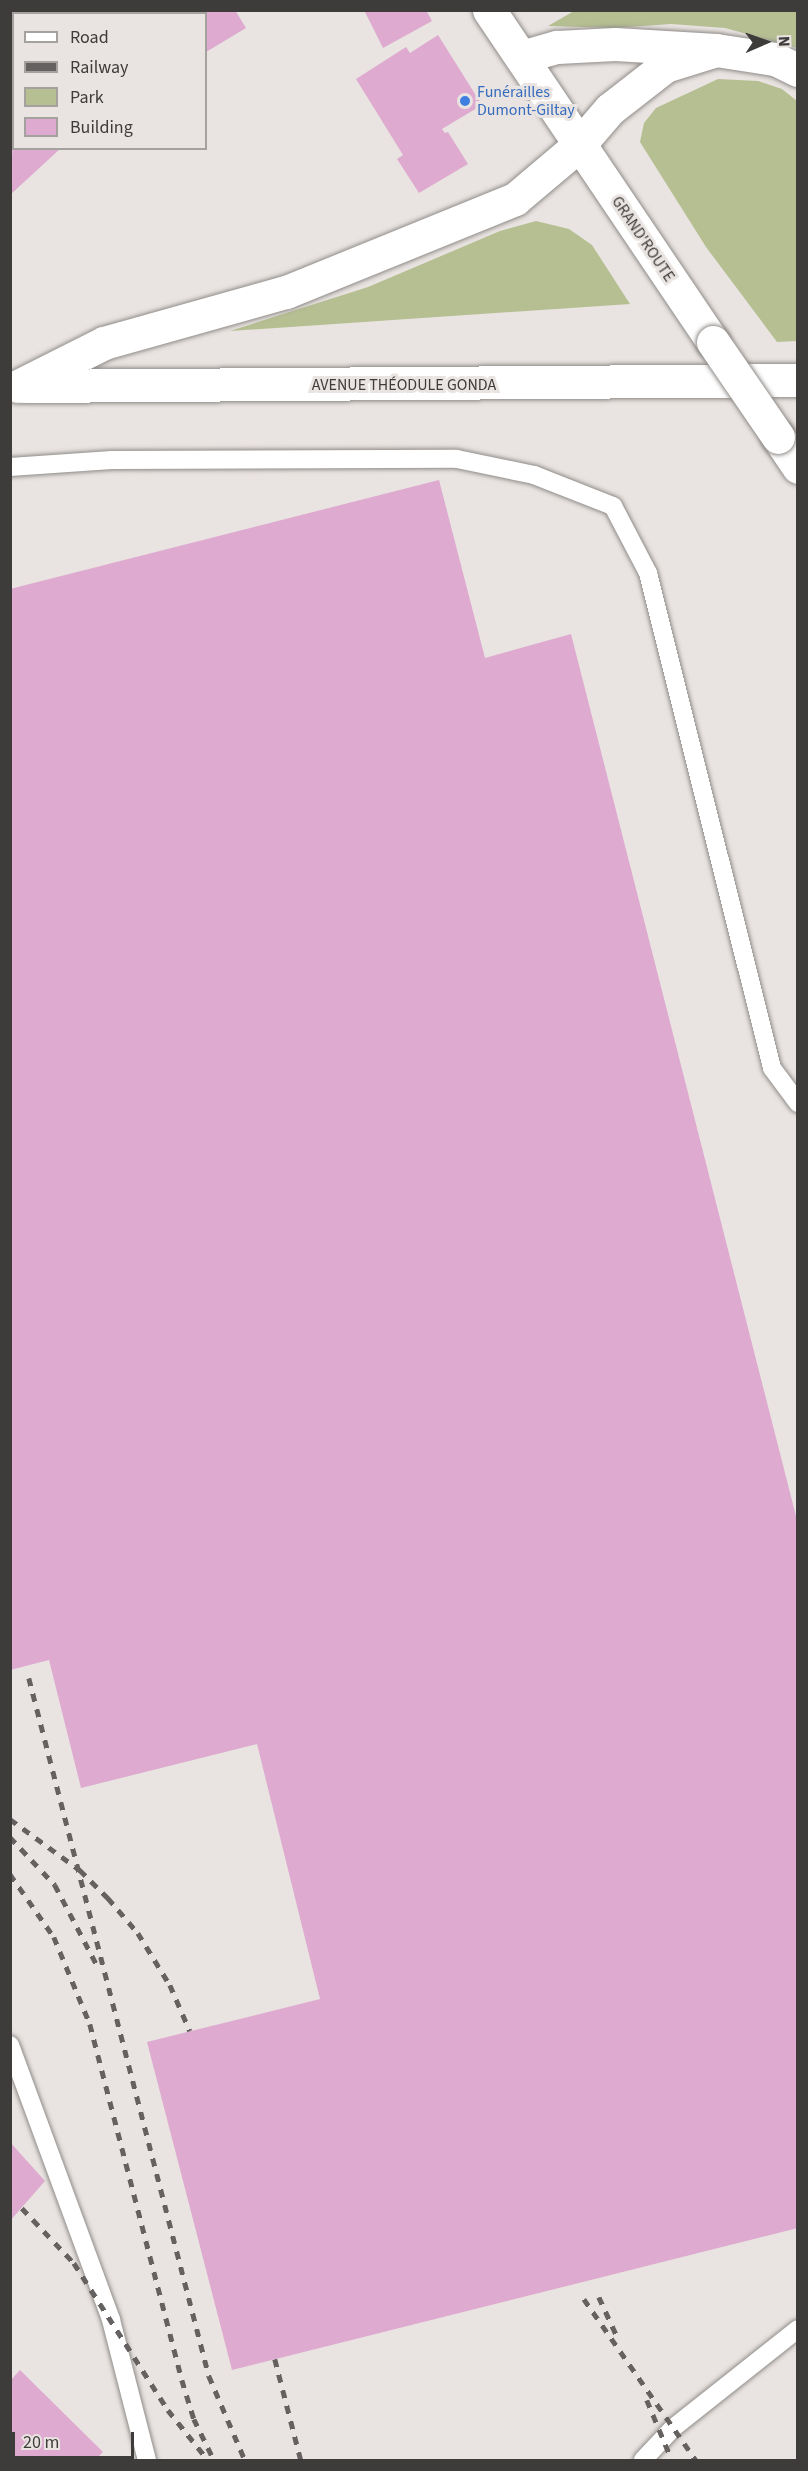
<!DOCTYPE html>
<html>
<head>
<meta charset="utf-8">
<style>
  body { margin:0 }
  #map { position:relative; width:808px; height:2471px; overflow:hidden; background:#e9e4e1; font-family:"Source Sans 3",sans-serif }
  div>[style] { position:absolute }
  .green>* { inset:0; background:#b6bf92 }
  .building>* { inset:0; background:#deaacf }
  .roads { filter:drop-shadow(0 0 2px #908c89) drop-shadow(0 0 2px #908c89) }
  .lane>* { height:18px; margin:-9px; padding:0 9px; transform-origin:9px; border-radius:9px; background:#fff }
  .street>* { height:33px; margin:-16.5px; padding:0 16.5px; transform-origin:16.5px; border-radius:16.5px; background:#fff }
  .secondary>* { height:33px; margin:-16.5px; padding:0 16.5px; transform-origin:16.5px; border-radius:16.5px; background:#fff }
  .rail>* { height:4.5px; margin-top:-2.25px; transform-origin:0; background:repeating-linear-gradient(90deg,#646160 0 8px,transparent 0 16px) }
  .bridges { filter:drop-shadow(0 0 2px #908c89) drop-shadow(0 0 2px #908c89) }
  .secondary-bridge>* { height:33px; margin:-16.5px; padding:0 16.5px; transform-origin:16.5px; border-radius:16.5px; background:#fff }
  .dots>* { width:16px; height:16px; translate:-50% -50%; box-sizing:border-box; border:3px solid #e9e4e1; border-radius:50% }
  span { translate:-50% -50%; white-space:nowrap; text-align:center; line-height:1.15; -webkit-text-stroke:6px #e9e4e1; paint-order:stroke }
  .shop-label { font-size:16px; color:#366cbe }
  .left { translate:0 -50%; text-align:left }
  .street-label { font-size:16px; color:#3e3c3b }
  .frame { position:absolute; inset:0; border:12px solid #3e3c3b; pointer-events:none }
  .legend { position:absolute; left:12px; top:12px; width:195px; height:138px; box-sizing:border-box; background:#e9e4e1; border:2px solid #a5a19f; margin:0; padding:8px 10px; list-style:none; font-size:18px; color:#3e3c3b }
  .legend li { display:flex; align-items:center; gap:12px; height:30px }
  .legend b { width:30px; border:2px solid #a5a19f }
  .north { position:absolute; left:736px; top:12px; width:60px; height:60px; -webkit-text-stroke:4px #e9e4e1; paint-order:stroke; rotate:88deg; font-size:16px; font-weight:700; line-height:24px; text-align:center; color:#3e3c3b }
  .north::after { content:''; display:block; margin:auto; width:21px; height:27px; background:#3e3c3b; clip-path:polygon(50% 0,100% 100%,50% 72%,0 100%) }
  .scale { position:absolute; left:12px; top:2432px; width:122px; height:27px; box-sizing:border-box; border:3px solid #3e3c3b; border-top:0; padding-left:8px; font-size:18px; line-height:21px; white-space:nowrap; color:#3e3c3b; -webkit-text-stroke:4px #e9e4e1; paint-order:stroke }
</style>
</head>
<body>
<div id="map">
  <div class="green">
    <i style="clip-path:polygon(574px 11px,797px 11px,797px 48px,725px 28px,671px 24px,615px 28px,548px 26px)"></i>
    <i style="clip-path:polygon(718px 79px,758px 81px,782px 89px,797px 101px,797px 341px,777px 342px,706px 247px,640px 142px,644px 123px,656px 108px)"></i>
    <i style="clip-path:polygon(536px 221px,569px 229px,592px 245px,630px 304px,230px 331px,368px 287px,500px 231px)"></i>
  </div>
  <div class="building">
    <i style="clip-path:polygon(10px 10px,25px 10px,14px 14px,10px 24px)"></i>
    <i style="clip-path:polygon(135px 10px,235px 10px,246px 28px,206px 52px,206px 14px,131px 14px)"></i>
    <i style="clip-path:polygon(364px 10px,426px 10px,432px 21px,383px 48px)"></i>
    <i style="clip-path:polygon(438px 35px,482px 105px,442px 129px,445px 133px,448px 132px,468px 164px,419px 193px,397px 159px,403px 155px,356px 79px,406px 47px,410px 53px)"></i>
    <i style="clip-path:polygon(14px 119px,14px 148px,61px 148px,10px 195px)"></i>
    <i style="clip-path:polygon(439px 480px,485px 658px,571px 634px,798px 1524px,798px 2228px,232px 2370px,147px 2042px,320px 1999px,257px 1744px,81px 1788px,49px 1660px,10px 1670px,10px 589px)"></i>
    <i style="clip-path:polygon(10px 2142px,45px 2181px,10px 2221px)"></i>
    <i style="clip-path:polygon(20px 2370px,103px 2452px,95px 2460px,10px 2460px,10px 2381px)"></i>
  </div>
  <div class="roads">
    <div class="lane">
      <i style="left:10px;top:467px;width:102px;rotate:-3.9deg"></i>
      <i style="left:112px;top:460px;width:345px;rotate:-0.2deg"></i>
      <i style="left:457px;top:459px;width:79px;rotate:11.7deg"></i>
      <i style="left:534px;top:475px;width:85px;rotate:21.4deg"></i>
      <i style="left:613px;top:506px;width:76px;rotate:62.4deg"></i>
      <i style="left:648px;top:573px;width:510px;rotate:75.94deg"></i>
      <i style="left:772px;top:1068px;width:44px;rotate:53.4deg"></i>
      <i style="left:10px;top:2045px;width:293px;rotate:69.8deg"></i>
      <i style="left:111px;top:2320px;width:145px;rotate:75.6deg"></i>
      <i style="left:643px;top:2460px;width:44px;rotate:-46.8deg"></i>
      <i style="left:673px;top:2428px;width:159px;rotate:-38.4deg"></i>
    </div>
    <div class="street">
      <i style="left:91px;top:14px;width:6px;rotate:-45deg"></i>
      <i style="left:10px;top:88px;width:5px;rotate:-37deg"></i>
    </div>
    <div class="secondary">
      <i style="left:489px;top:10px;width:400px;rotate:56deg"></i>
      <i style="left:521px;top:57px;width:37px;rotate:-16deg"></i>
      <i style="left:557px;top:47px;width:58px;rotate:-3deg"></i>
      <i style="left:615px;top:44px;width:101px;rotate:3.4deg"></i>
      <i style="left:716px;top:50px;width:60px;rotate:8.7deg"></i>
      <i style="left:775px;top:59px;width:25px;rotate:26deg"></i>
      <i style="left:18px;top:386px;width:96px;rotate:-26.6deg"></i>
      <i style="left:104px;top:343px;width:189px;rotate:-15.7deg"></i>
      <i style="left:286px;top:292px;width:247px;rotate:-22.1deg"></i>
      <i style="left:515px;top:199px;width:84px;rotate:-40.2deg"></i>
      <i style="left:579px;top:145px;width:48px;rotate:-49.3deg"></i>
      <i style="left:610px;top:109px;width:70px;rotate:-38deg"></i>
      <i style="left:665px;top:66px;width:53px;rotate:-17.4deg"></i>
      <i style="left:25px;top:386px;width:773px;rotate:-0.44deg"></i>
      <i style="left:778px;top:437px;width:36px;rotate:56deg"></i>
    </div>
  </div>
  <div class="rail">
    <i style="left:29px;top:1678px;width:721px;rotate:75.54deg"></i>
    <i style="left:209px;top:2376px;width:91px;rotate:66.8deg"></i>
    <i style="left:10px;top:1819px;width:87px;rotate:36.1deg"></i>
    <i style="left:80px;top:1870px;width:40px;rotate:45deg"></i>
    <i style="left:108px;top:1898px;width:46px;rotate:49.4deg"></i>
    <i style="left:138px;top:1933px;width:61px;rotate:58.4deg"></i>
    <i style="left:170px;top:1985px;width:50px;rotate:66.5deg"></i>
    <i style="left:10px;top:1837px;width:66px;rotate:46.8deg"></i>
    <i style="left:55px;top:1885px;width:90px;rotate:62.3deg"></i>
    <i style="left:10px;top:1874px;width:77px;rotate:55.1deg"></i>
    <i style="left:54px;top:1937px;width:94px;rotate:67.5deg"></i>
    <i style="left:90px;top:2024px;width:368px;rotate:75.5deg"></i>
    <i style="left:182px;top:2380px;width:41px;rotate:72.9deg"></i>
    <i style="left:194px;top:2419px;width:46px;rotate:64deg"></i>
    <i style="left:22px;top:2208px;width:76px;rotate:46.6deg"></i>
    <i style="left:74px;top:2263px;width:174px;rotate:57.4deg"></i>
    <i style="left:168px;top:2410px;width:64px;rotate:51.3deg"></i>
    <i style="left:599px;top:2297px;width:41px;rotate:65.3deg"></i>
    <i style="left:584px;top:2299px;width:196px;rotate:55.2deg"></i>
    <i style="left:275px;top:2359px;width:104px;rotate:75.6deg"></i>
    <i style="left:647px;top:2400px;width:65px;rotate:67.4deg"></i>
  </div>
  <div class="bridges">
    <div class="secondary-bridge">
      <i style="left:713px;top:342px;width:115px;rotate:55.6deg"></i>
    </div>
  </div>
  <div class="dots">
    <i style="left:465px;top:101px;background:#3f7fe0"></i>
  </div>
  <div class="shop-label">
    <span class="left" style="left:477px;top:101px">Funérailles<br>Dumont-Giltay</span>
  </div>
  <div class="street-label">
    <span style="left:643px;top:239px;rotate:56deg">GRAND'ROUTE</span>
    <span style="left:404px;top:385px">AVENUE THÉODULE GONDA</span>
  </div>
  <div class="frame"></div>
  <ul class="legend">
  <li><b style="height:8px;background:#fff"></b>Road</li>
  <li><b style="height:8px;background:#646160"></b>Railway</li>
  <li><b style="height:16px;background:#b6bf92"></b>Park</li>
  <li><b style="height:16px;background:#deaacf"></b>Building</li>
  </ul>
  <div class="north">N</div>
  <div class="scale">20 m</div>
</div>
</body>
</html>
